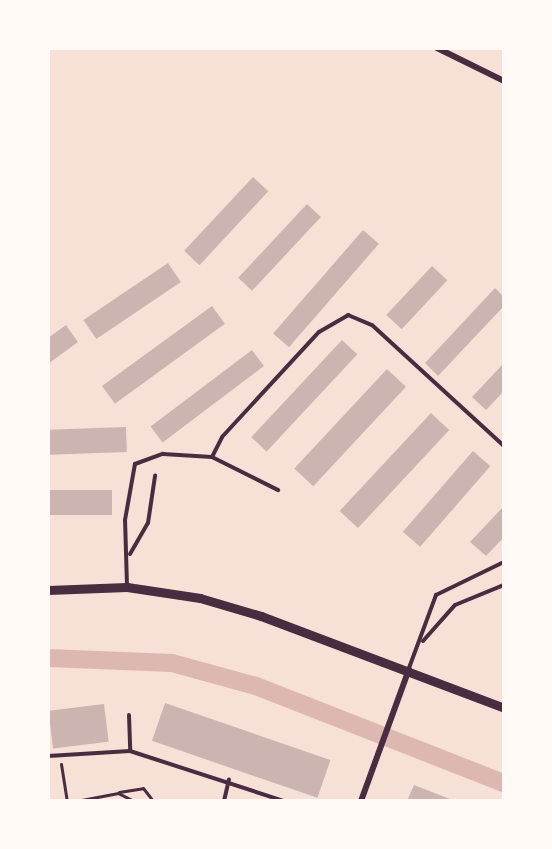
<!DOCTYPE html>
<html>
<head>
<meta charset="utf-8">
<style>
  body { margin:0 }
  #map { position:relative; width:552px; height:849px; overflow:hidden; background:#f7e1d7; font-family:"PT Sans",sans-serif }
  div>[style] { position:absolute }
  .canal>* { height:18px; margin:-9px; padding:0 9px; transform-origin:9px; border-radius:9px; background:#dcb8b0 }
  .building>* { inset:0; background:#ccb4b1; transform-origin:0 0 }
  .path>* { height:3px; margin:-1.5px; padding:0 1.5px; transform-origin:1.5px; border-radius:1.5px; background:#4a2c40 }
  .service>* { height:4px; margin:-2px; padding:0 2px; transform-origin:2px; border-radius:2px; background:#4a2c40 }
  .minor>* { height:6px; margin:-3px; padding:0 3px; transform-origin:3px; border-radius:3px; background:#4a2c40 }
  .tertiary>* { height:9px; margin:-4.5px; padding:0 4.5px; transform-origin:4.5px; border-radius:4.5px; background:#4a2c40 }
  span { translate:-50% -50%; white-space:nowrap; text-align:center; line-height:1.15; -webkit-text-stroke:5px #fffaf5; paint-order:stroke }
  .frame { position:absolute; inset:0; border:50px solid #fffaf5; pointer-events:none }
</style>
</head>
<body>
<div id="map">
  <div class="canal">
    <i style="left:48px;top:658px;width:124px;rotate:2.3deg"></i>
    <i style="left:172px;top:663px;width:87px;rotate:15.3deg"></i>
    <i style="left:256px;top:686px;width:266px;rotate:21.4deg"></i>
  </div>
  <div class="building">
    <i style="left:253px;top:177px;width:21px;height:101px;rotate:43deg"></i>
    <i style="left:307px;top:204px;width:19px;height:101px;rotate:43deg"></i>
    <i style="left:363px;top:230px;width:21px;height:137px;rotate:41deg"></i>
    <i style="left:168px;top:263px;width:23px;height:102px;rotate:56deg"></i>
    <i style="left:432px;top:266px;width:21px;height:67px;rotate:43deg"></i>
    <i style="clip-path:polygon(495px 288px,504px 297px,504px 306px,438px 376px,425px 363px)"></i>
    <i style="left:212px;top:306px;width:22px;height:136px;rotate:54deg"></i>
    <i style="clip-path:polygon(66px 325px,78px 342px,48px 364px,48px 338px)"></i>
    <i style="left:342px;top:340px;width:21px;height:133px;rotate:43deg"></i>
    <i style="left:252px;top:350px;width:20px;height:127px;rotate:53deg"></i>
    <i style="clip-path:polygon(504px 363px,504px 391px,486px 410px,472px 397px)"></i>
    <i style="left:387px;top:369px;width:26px;height:136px;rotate:43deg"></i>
    <i style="left:431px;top:413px;width:25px;height:134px;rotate:43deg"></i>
    <i style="left:126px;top:427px;width:25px;height:78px;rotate:88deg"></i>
    <i style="left:473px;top:451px;width:23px;height:107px;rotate:41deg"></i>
    <i style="left:48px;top:490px;width:64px;height:25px"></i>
    <i style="clip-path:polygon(504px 506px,504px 537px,486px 556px,470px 542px)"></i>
    <i style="left:165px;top:703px;width:175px;height:40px;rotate:19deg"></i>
    <i style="left:104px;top:704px;width:38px;height:56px;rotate:83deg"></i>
    <i style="clip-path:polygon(414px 785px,455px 801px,407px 801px)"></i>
  </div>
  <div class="path">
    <i style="left:61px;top:764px;width:37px;rotate:81deg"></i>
    <i style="left:119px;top:792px;width:24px;rotate:-9deg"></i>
    <i style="left:143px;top:788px;width:16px;rotate:52deg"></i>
    <i style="left:76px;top:801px;width:43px;rotate:-10.8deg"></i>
    <i style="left:118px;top:793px;width:18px;rotate:27deg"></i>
  </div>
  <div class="service">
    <i style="left:212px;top:457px;width:22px;rotate:-63deg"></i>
    <i style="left:222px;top:437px;width:143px;rotate:-47.3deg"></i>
    <i style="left:319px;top:332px;width:34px;rotate:-30deg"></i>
    <i style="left:348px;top:315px;width:26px;rotate:23deg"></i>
    <i style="left:372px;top:325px;width:179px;rotate:42.5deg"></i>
    <i style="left:130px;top:554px;width:36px;rotate:-60deg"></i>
    <i style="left:148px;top:523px;width:48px;rotate:-81.5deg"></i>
    <i style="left:127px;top:586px;width:66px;rotate:-91.7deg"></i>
    <i style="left:125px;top:520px;width:57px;rotate:-79.9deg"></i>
    <i style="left:135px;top:464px;width:30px;rotate:-20deg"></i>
    <i style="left:163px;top:454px;width:49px;rotate:3.5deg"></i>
    <i style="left:212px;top:457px;width:74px;rotate:26.6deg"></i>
    <i style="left:423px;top:641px;width:48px;rotate:-48.4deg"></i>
    <i style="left:455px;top:605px;width:53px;rotate:-22.2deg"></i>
    <i style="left:409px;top:668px;width:78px;rotate:-69.7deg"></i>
    <i style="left:436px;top:595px;width:76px;rotate:-25.9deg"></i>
    <i style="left:129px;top:715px;width:36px;rotate:88deg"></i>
    <i style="left:48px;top:756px;width:82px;rotate:-3.5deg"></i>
    <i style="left:130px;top:751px;width:162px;rotate:18deg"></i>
    <i style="left:224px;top:801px;width:22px;rotate:-77deg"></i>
  </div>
  <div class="minor">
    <i style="left:437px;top:48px;width:75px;rotate:26.2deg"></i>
    <i style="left:361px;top:801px;width:140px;rotate:-70deg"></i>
  </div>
  <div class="tertiary">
    <i style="left:48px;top:590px;width:79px;rotate:-2.2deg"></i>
    <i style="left:127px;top:587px;width:74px;rotate:8.6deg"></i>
    <i style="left:200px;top:598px;width:64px;rotate:16.4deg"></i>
    <i style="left:261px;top:616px;width:260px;rotate:20.7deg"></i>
  </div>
  <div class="frame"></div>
</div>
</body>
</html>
